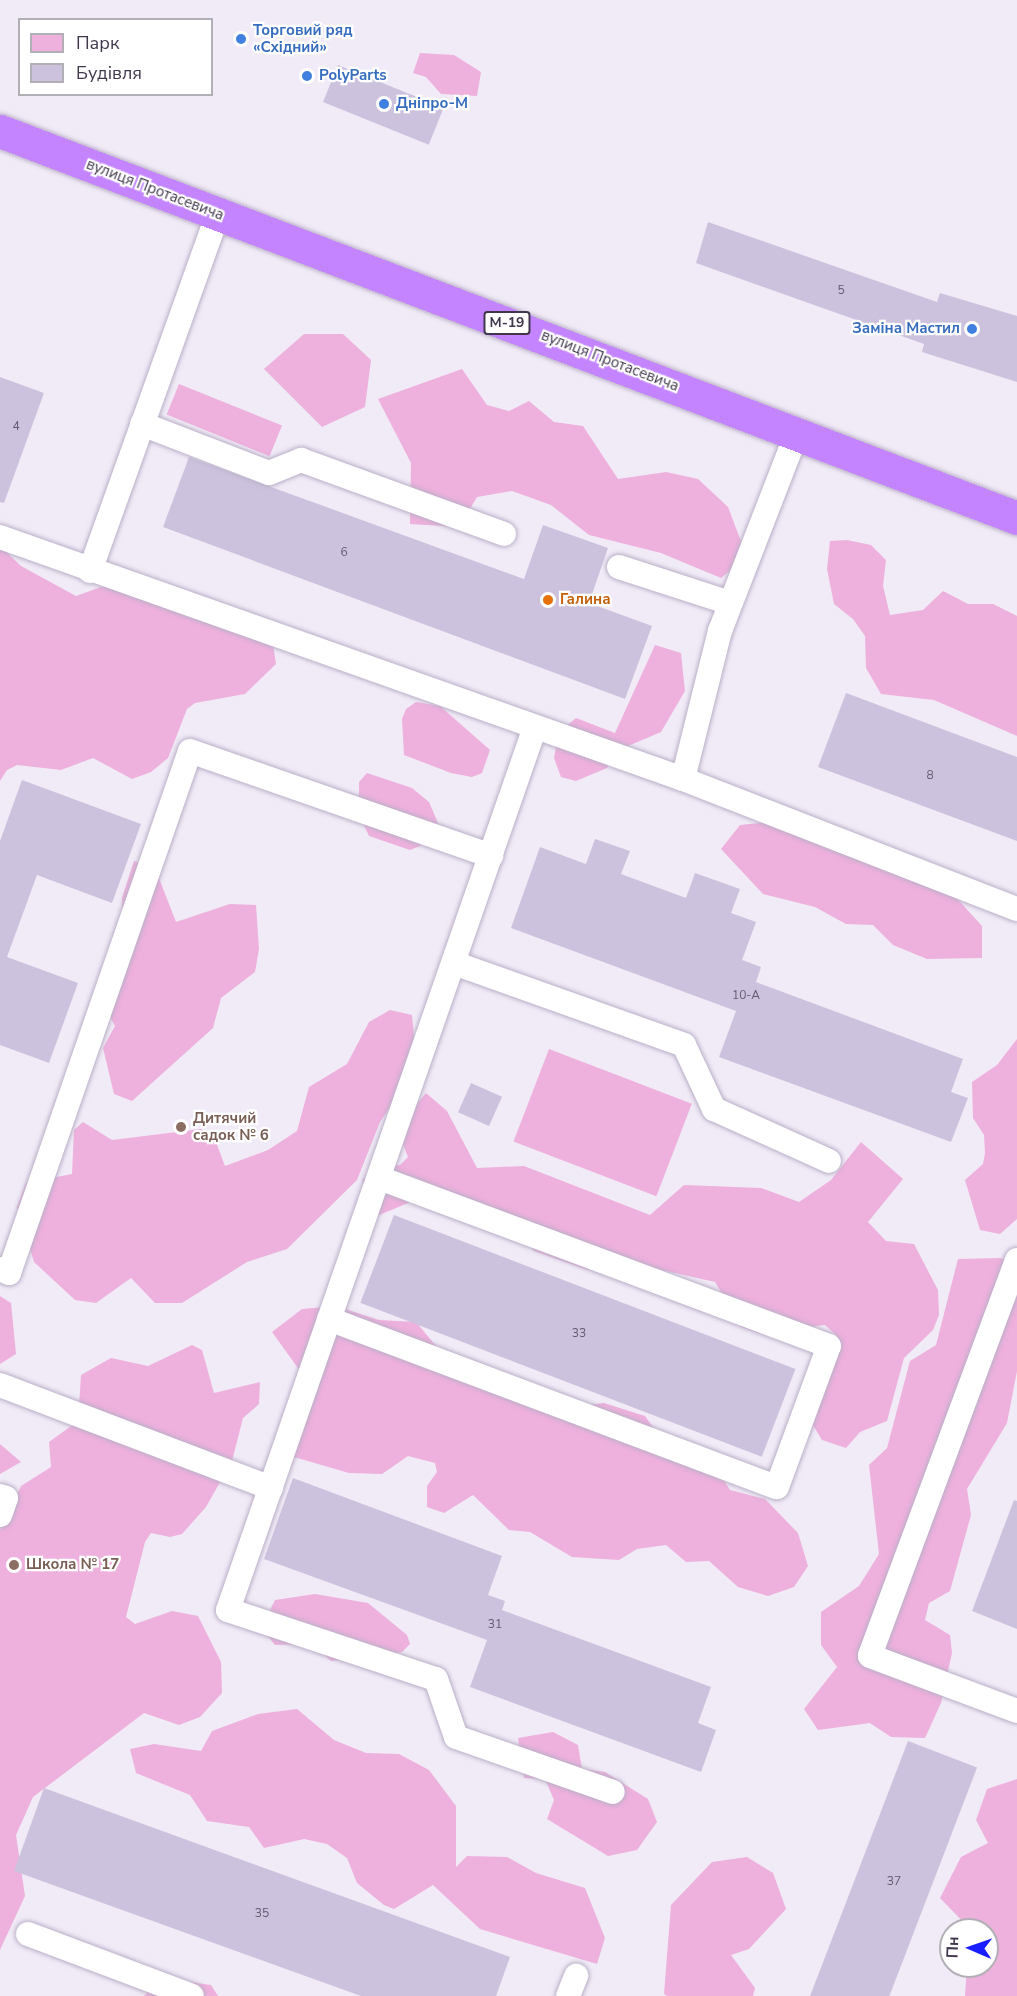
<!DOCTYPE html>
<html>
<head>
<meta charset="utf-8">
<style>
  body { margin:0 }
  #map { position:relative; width:1017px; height:1996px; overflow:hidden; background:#f1ebf7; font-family:"Nunito Sans",sans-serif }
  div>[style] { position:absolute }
  .green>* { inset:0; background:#eeb0dd; transform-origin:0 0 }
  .building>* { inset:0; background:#cdc2dd; transform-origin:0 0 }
  .roads { filter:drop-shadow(0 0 2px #baafc7) drop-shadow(0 0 2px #baafc7) }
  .service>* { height:24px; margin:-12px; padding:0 12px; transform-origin:12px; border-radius:12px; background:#fff }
  .trunk>* { height:33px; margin:-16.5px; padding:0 16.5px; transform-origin:16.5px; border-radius:16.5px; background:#c484ff }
  .dots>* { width:16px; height:16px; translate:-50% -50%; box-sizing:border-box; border:3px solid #fff; border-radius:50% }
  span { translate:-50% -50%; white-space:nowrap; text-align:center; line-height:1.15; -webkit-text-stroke:4.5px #fff; paint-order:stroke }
  .number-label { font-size:12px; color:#635a70 }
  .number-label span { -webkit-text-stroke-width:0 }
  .shield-label span { padding:2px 4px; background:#fff; border:2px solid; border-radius:4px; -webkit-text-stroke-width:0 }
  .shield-label { font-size:14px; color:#40374c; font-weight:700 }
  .shop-label { font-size:15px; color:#366cbe; font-weight:700 }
  .left { translate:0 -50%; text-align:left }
  .right { translate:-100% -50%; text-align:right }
  .street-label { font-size:15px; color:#40374c }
  .food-label { font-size:15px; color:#c56008; font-weight:700 }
  .education-label { font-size:15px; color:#785e54; font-weight:700 }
  .legend { position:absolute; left:18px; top:18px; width:195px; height:78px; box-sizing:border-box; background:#fff; border:2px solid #b3afb7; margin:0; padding:8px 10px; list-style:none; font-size:18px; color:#40374c }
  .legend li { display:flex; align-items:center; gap:12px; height:30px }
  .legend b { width:30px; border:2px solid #b3afb7 }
  .north { position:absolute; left:939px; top:1918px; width:60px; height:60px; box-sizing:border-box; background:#fff; border:2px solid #b3afb7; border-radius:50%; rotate:272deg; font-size:16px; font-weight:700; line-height:24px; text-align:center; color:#40374c }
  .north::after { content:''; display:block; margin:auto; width:21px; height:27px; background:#191eff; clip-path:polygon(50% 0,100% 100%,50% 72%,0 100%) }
</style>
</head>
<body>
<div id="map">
  <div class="green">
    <i style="clip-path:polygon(420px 53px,454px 55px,481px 72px,477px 96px,441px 94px,426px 77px,413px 73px)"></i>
    <i style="clip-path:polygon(304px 334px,343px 334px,371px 360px,365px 407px,322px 427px,264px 369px)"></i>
    <i style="clip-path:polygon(462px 369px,487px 405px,509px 411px,529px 401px,554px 422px,583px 426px,618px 479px,666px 472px,698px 479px,728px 507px,747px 557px,721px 578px,661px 553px,589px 535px,551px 505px,512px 491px,477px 497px,459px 527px,410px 524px,411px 463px,378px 399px)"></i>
    <i style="left:179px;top:384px;width:111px;height:33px;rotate:22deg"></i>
    <i style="clip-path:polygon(847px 540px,871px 545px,886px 560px,883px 586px,890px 615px,923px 610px,943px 591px,968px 604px,993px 604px,1017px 616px,1017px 736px,934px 700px,881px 694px,866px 668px,865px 636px,853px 619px,834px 604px,827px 569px,830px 541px)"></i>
    <i style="clip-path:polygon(0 546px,21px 566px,76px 596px,112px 583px,273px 645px,276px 664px,245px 694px,195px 703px,187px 709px,168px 758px,151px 772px,132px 779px,93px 758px,61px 770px,17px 765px,7px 770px,0 781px)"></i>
    <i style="clip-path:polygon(655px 645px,681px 653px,685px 691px,661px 732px,614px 752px,607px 768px,576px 781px,561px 777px,554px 758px,559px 732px,576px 718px,615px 733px)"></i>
    <i style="clip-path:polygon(416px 702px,440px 706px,490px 750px,482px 773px,472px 777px,451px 773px,404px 755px,402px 719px,406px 709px)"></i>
    <i style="clip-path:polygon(367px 773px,412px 788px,429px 802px,438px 823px,420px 846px,410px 850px,369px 836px,359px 815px,359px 782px)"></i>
    <i style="clip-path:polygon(768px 822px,942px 882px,982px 926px,982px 958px,927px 959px,893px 945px,873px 925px,846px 924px,815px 907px,763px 894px,721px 849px,740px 825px)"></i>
    <i style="clip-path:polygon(134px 861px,155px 868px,176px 922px,230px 904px,256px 905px,259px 949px,255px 972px,221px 998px,213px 1028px,132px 1101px,114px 1094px,103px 1048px,115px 1026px,104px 1006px,124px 965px,122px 898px)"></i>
    <i style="clip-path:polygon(390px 1010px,412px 1015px,417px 1068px,380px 1122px,357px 1180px,287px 1249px,247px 1262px,182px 1303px,155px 1303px,131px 1278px,96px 1303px,75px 1300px,34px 1262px,17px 1207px,26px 1183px,72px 1174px,74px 1130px,83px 1122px,112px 1140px,201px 1129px,216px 1142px,225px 1166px,268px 1150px,297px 1131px,309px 1087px,347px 1064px,369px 1022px)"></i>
    <i style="clip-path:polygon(1017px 1039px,1017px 1219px,1000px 1234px,980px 1230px,965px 1180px,983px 1164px,985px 1153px,984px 1135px,973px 1118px,972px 1082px,997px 1065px)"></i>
    <i style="left:549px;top:1049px;width:153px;height:99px;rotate:21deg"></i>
    <i style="clip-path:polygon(426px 1093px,447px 1111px,477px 1168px,524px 1166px,650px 1215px,684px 1185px,761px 1188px,799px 1202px,831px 1180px,861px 1142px,903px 1179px,868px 1222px,886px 1241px,914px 1244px,938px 1290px,939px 1315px,933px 1330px,904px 1358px,887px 1421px,860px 1432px,846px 1448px,822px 1440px,811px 1422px,837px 1336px,825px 1325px,758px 1333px,741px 1327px,715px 1282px,626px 1262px,588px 1270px,534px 1251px,506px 1216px,425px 1196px,372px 1218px,362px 1180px,375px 1169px,400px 1165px,408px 1157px,397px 1129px)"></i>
    <i style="clip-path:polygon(1000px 1258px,1017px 1263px,1017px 1371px,1007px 1423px,967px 1489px,971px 1515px,950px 1591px,929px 1603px,925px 1620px,950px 1635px,952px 1653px,941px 1703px,925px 1738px,891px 1737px,870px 1723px,818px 1730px,804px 1709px,837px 1667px,821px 1645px,821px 1612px,859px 1586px,879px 1554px,869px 1465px,887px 1448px,910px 1361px,936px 1345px,958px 1259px)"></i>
    <i style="clip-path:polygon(0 1296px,11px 1303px,16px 1354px,0 1364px)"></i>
    <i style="clip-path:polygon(336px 1306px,379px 1320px,416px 1322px,446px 1358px,571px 1407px,604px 1403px,645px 1416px,660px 1437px,710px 1459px,730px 1490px,765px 1499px,798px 1533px,808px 1566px,794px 1587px,768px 1596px,738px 1587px,709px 1561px,686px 1562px,666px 1545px,637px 1549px,619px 1560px,572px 1557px,530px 1532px,509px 1530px,473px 1495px,444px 1513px,427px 1507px,427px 1486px,437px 1472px,435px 1463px,408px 1456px,382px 1474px,349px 1473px,287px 1455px,308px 1382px,272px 1332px,302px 1309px)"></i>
    <i style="clip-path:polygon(192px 1345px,202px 1350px,214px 1393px,260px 1382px,259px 1404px,243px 1418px,232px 1461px,206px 1507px,182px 1534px,170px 1537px,151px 1533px,145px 1542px,126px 1617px,135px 1624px,172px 1611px,198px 1616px,221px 1662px,222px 1693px,200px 1717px,179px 1725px,144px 1713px,33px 1797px,16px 1835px,25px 1896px,0 1950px,0 1530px,21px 1486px,51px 1467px,49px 1442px,78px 1421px,81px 1375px,111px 1358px,148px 1366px)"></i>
    <i style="clip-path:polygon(0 1444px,21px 1462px,0 1474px)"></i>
    <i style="clip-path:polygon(315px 1594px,368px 1603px,407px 1635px,410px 1644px,402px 1652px,331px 1661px,312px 1644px,275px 1645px,261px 1628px,275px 1600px)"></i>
    <i style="clip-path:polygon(297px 1709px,334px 1740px,366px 1753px,399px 1754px,429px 1770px,456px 1806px,456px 1867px,467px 1856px,507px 1857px,536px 1873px,585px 1888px,605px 1938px,597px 1964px,480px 1929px,433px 1885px,394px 1909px,384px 1905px,357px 1883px,347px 1858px,327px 1844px,304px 1839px,264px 1848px,249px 1827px,207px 1821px,190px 1795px,136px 1773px,130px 1749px,154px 1744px,201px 1751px,212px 1731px,258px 1714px)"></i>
    <i style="clip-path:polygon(553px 1732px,578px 1745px,582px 1769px,605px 1772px,648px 1799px,657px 1822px,637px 1850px,608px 1856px,547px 1819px,554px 1800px,545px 1779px,524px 1778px,518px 1738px)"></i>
    <i style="clip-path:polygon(1017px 1779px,1017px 1996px,965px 1996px,967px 1966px,987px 1966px,987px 1930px,971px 1930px,940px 1898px,961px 1857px,988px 1843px,976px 1820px,987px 1789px)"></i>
    <i style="clip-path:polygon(747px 1857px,773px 1873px,786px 1909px,749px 1949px,731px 1955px,755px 1988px,753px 1996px,667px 1996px,664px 1994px,671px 1905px,712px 1862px)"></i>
    <i style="clip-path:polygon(161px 1978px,211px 1985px,218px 1996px,144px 1996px)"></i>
  </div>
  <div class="building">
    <i style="left:338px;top:65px;width:114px;height:40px;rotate:22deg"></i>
    <i style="clip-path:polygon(708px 222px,937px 302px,940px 293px,1017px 316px,1017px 382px,922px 352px,924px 344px,696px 263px)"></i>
    <i style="clip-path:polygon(0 377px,44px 393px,4px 503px,0 502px)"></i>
    <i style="clip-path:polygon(189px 457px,524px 579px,543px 525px,608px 548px,589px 603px,652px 626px,625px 699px,163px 527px)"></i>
    <i style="clip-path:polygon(846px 693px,1017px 757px,1017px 841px,818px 767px)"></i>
    <i style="clip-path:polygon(22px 780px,141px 824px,112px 903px,37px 875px,7px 957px,78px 983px,49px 1063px,0 1045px,0 841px)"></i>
    <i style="clip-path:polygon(595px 839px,630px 851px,621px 874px,686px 898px,695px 873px,740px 889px,731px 913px,756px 922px,742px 960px,761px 967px,756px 982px,963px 1059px,951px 1092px,968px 1098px,951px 1142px,719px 1057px,736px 1011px,511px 928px,540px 847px,586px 864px)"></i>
    <i style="left:471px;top:1083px;width:34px;height:32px;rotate:24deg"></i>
    <i style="left:394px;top:1215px;width:430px;height:94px;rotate:21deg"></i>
    <i style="clip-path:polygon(293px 1478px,502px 1556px,488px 1595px,505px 1601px,502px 1610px,711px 1687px,698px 1723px,716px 1730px,701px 1772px,470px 1687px,487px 1640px,264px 1559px)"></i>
    <i style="clip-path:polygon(1014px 1500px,1017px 1501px,1017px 1629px,972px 1611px)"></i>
    <i style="left:908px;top:1741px;width:74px;height:273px;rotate:21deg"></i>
    <i style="clip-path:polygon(44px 1788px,510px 1957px,496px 1996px,361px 1996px,14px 1871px)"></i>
  </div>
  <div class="roads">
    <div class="service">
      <i style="left:142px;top:424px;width:136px;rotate:21.1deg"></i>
      <i style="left:269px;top:473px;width:35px;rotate:-22deg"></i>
      <i style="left:301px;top:460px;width:216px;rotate:20deg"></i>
      <i style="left:0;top:537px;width:725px;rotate:19.51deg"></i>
      <i style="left:683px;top:779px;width:358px;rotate:21.3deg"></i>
      <i style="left:619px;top:567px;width:117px;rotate:18deg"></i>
      <i style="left:90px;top:571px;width:379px;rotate:-70.3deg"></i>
      <i style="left:535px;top:727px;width:935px;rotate:109.17deg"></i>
      <i style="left:228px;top:1610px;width:219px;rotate:18.4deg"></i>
      <i style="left:436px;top:1679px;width:61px;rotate:71deg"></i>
      <i style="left:456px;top:1737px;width:166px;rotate:19.3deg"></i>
      <i style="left:683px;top:779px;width:153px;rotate:-76deg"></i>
      <i style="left:720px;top:631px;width:213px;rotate:-68.8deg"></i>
      <i style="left:454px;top:963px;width:244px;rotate:19.6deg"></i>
      <i style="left:684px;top:1045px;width:71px;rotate:64.9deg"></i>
      <i style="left:714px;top:1109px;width:126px;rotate:24.3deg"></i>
      <i style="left:1017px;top:1260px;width:422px;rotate:110.4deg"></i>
      <i style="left:870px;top:1656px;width:157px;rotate:20.5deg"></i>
      <i style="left:0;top:1269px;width:10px;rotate:24deg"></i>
      <i style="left:9px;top:1273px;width:552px;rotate:-70.88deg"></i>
      <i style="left:190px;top:751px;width:319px;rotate:19.2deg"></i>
      <i style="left:329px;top:1319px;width:478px;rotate:20.6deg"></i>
      <i style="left:777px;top:1487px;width:150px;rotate:-69.8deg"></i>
      <i style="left:829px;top:1346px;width:480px;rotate:-159.5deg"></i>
      <i style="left:0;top:1385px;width:290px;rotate:20.8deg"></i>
      <i style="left:0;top:1496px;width:6px;rotate:18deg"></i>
      <i style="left:6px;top:1498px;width:18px;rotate:109deg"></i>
      <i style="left:28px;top:1934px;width:175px;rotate:20.7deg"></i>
      <i style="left:568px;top:1996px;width:22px;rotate:-68deg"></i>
    </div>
    <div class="trunk">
      <i style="left:0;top:131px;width:1088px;rotate:20.83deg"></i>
    </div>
  </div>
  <div class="dots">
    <i style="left:241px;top:39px;background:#3f7fe0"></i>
    <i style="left:307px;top:76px;background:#3f7fe0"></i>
    <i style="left:384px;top:104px;background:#3f7fe0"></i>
    <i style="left:972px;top:329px;background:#3f7fe0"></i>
    <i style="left:548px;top:600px;background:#e8710a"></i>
    <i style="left:181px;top:1127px;background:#8d6e63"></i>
    <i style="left:14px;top:1565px;background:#8d6e63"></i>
  </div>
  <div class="number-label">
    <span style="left:841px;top:291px">5</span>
    <span style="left:16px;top:427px">4</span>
    <span style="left:344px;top:553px">6</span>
    <span style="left:930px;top:776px">8</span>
    <span style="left:746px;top:996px">10-А</span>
    <span style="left:579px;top:1334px">33</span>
    <span style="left:495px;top:1625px">31</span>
    <span style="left:894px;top:1882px">37</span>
    <span style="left:262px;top:1914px">35</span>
  </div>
  <div class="shield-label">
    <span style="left:507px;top:323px">М-19</span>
  </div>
  <div class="shop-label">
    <span class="left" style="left:253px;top:39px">Торговий ряд<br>«Східний»</span>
    <span class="left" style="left:319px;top:76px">PolyParts</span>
    <span class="left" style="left:396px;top:104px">Дніпро-М</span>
    <span class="right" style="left:960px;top:329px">Заміна Мастил</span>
  </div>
  <div class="street-label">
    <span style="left:155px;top:190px;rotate:21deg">вулиця Протасевича</span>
    <span style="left:610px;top:361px;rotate:21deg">вулиця Протасевича</span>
  </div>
  <div class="food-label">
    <span class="left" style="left:560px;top:600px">Галина</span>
  </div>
  <div class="education-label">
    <span class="left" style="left:193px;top:1127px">Дитячий<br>садок № 6</span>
    <span class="left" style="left:26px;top:1565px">Школа № 17</span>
  </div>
  <ul class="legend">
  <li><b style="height:16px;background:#eeb0dd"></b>Парк</li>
  <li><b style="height:16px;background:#cdc2dd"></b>Будівля</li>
  </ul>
  <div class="north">Пн</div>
</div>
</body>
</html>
